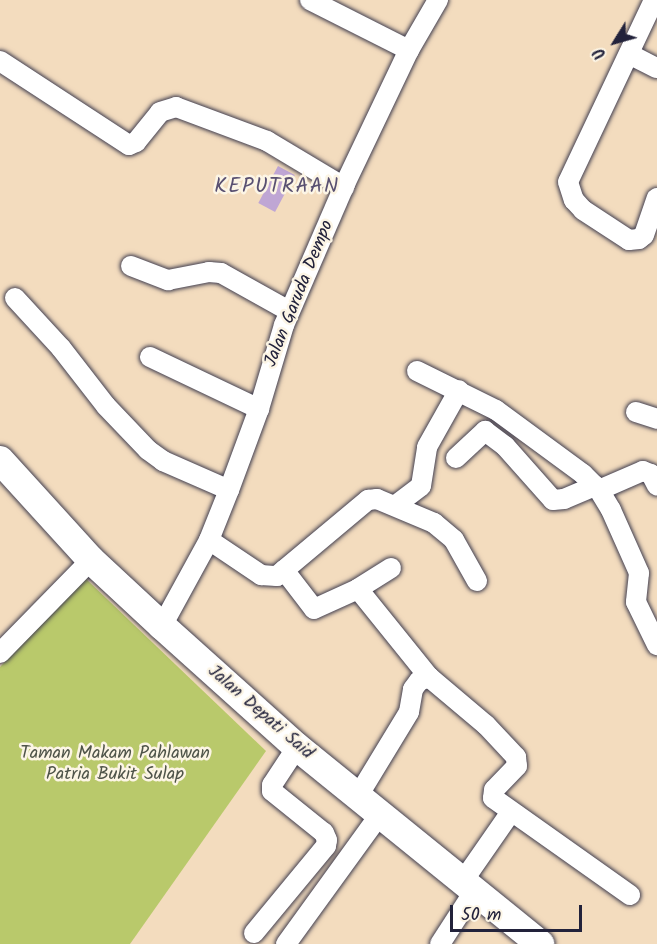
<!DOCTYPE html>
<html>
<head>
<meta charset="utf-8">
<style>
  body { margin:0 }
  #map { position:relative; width:657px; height:944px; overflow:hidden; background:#f3dcbe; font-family:Kalam,sans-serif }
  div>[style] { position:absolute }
  .green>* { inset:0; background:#b9c96b }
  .building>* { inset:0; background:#bfa6d4; transform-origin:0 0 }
  .roads { filter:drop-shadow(0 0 2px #413e4f) drop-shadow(0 0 2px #413e4f) }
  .street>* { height:20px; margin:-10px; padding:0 10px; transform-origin:10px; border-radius:10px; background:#fff }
  .secondary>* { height:28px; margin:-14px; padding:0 14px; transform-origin:14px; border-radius:14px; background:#fff }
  span { translate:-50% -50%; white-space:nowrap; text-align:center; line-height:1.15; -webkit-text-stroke:5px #fcf5e5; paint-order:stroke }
  .street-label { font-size:18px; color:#22223b }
  .park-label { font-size:18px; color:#4f5449 }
  .quarter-label { font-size:21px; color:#595071; letter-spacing:1.5px }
  .north { position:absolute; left:585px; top:12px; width:60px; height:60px; -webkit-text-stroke:4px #fcf5e5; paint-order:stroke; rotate:233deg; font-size:16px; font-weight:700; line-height:24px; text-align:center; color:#22223b }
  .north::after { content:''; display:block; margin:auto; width:21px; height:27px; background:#22223b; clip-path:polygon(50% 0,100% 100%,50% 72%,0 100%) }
  .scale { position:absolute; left:450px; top:905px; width:132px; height:27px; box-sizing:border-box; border:3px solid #22223b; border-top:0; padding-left:8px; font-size:18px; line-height:21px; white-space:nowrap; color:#22223b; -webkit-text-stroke:4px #fcf5e5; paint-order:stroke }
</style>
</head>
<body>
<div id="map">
  <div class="green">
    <i style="clip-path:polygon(84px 577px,266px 751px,130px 944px,0 944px,0 667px)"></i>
  </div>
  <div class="building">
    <i style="left:278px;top:166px;width:19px;height:42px;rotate:28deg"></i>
  </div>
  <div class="roads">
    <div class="street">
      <i style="left:310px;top:0;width:111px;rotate:26.8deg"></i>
      <i style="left:654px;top:0;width:201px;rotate:115.3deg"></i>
      <i style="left:568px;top:182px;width:19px;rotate:72deg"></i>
      <i style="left:574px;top:200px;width:13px;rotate:48deg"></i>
      <i style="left:583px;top:210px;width:55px;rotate:33.1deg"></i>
      <i style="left:629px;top:240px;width:10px;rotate:-6deg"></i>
      <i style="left:639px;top:239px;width:6px;rotate:-39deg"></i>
      <i style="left:644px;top:235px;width:39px;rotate:-71deg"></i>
      <i style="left:629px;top:54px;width:31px;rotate:27deg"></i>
      <i style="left:0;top:61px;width:154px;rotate:33.1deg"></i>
      <i style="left:129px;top:145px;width:8px;rotate:-23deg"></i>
      <i style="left:136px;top:142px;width:38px;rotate:-51deg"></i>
      <i style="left:160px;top:112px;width:17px;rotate:-17deg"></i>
      <i style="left:176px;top:107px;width:97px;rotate:20.5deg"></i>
      <i style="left:267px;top:141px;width:90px;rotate:30.9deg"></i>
      <i style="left:131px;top:266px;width:40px;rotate:21deg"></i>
      <i style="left:168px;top:280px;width:42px;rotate:-11deg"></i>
      <i style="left:209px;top:272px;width:12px;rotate:5deg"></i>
      <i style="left:221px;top:273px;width:78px;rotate:29.2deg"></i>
      <i style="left:15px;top:298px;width:68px;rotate:47.4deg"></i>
      <i style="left:61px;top:348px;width:73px;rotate:52.2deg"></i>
      <i style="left:106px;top:406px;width:61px;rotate:46.3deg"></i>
      <i style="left:148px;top:450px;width:19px;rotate:36deg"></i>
      <i style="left:163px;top:461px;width:72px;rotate:23.7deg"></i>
      <i style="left:150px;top:357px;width:121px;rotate:25.5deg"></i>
      <i style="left:417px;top:371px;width:88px;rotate:26.3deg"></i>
      <i style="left:496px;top:410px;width:108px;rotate:36.3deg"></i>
      <i style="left:583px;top:474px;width:23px;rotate:45deg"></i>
      <i style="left:599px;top:490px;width:23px;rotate:59deg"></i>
      <i style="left:611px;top:510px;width:69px;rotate:66deg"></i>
      <i style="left:639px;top:573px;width:29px;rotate:96deg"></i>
      <i style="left:636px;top:602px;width:48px;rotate:64deg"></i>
      <i style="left:636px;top:412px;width:22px;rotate:18deg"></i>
      <i style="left:456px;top:458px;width:40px;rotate:-43deg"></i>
      <i style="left:485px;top:431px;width:25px;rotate:37deg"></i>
      <i style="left:505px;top:446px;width:72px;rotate:48.4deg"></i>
      <i style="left:553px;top:500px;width:11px;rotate:-5deg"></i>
      <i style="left:564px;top:499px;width:34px;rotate:-23deg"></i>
      <i style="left:599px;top:490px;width:48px;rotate:-23.4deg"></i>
      <i style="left:643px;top:471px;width:9px;rotate:21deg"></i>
      <i style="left:651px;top:474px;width:13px;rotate:63deg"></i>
      <i style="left:396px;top:505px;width:31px;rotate:-37deg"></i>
      <i style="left:421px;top:486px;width:39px;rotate:-81deg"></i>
      <i style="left:427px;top:447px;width:65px;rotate:-60.7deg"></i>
      <i style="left:209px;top:540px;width:63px;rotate:33.9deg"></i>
      <i style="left:261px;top:575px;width:16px;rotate:4deg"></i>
      <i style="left:277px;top:576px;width:119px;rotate:-39.9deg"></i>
      <i style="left:368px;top:500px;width:9px;rotate:-6deg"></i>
      <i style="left:377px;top:499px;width:62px;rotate:22.8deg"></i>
      <i style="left:434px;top:523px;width:26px;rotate:40deg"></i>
      <i style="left:454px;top:540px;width:47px;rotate:60.7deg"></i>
      <i style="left:391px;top:568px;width:39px;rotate:148deg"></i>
      <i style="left:358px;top:589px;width:113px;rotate:51.1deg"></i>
      <i style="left:429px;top:677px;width:75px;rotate:40.1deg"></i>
      <i style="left:486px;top:725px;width:44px;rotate:46.8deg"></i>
      <i style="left:516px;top:757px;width:9px;rotate:84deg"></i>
      <i style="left:517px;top:766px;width:33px;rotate:134deg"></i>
      <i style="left:494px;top:790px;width:8px;rotate:97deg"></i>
      <i style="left:493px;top:798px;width:168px;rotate:35.3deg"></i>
      <i style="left:284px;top:570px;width:49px;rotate:52.4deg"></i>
      <i style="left:314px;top:609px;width:48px;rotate:-24.4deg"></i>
      <i style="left:162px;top:626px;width:98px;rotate:-61.3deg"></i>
      <i style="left:209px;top:540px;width:54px;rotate:-68.2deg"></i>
      <i style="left:229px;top:490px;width:86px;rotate:-69.7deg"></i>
      <i style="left:259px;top:409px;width:88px;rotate:-73.4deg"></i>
      <i style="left:284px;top:325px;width:154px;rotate:-66.6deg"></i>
      <i style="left:345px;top:184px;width:148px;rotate:-64.5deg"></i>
      <i style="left:409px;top:50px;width:58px;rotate:-59.9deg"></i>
      <i style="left:0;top:653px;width:130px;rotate:-45.6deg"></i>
      <i style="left:358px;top:796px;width:98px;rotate:-58.7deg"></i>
      <i style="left:409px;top:712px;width:23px;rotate:-80deg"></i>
      <i style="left:413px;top:689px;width:10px;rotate:-53deg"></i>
      <i style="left:419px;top:681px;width:11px;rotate:-22deg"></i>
      <i style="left:463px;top:881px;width:84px;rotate:-55.2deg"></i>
      <i style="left:254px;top:933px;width:113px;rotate:-50.4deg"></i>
      <i style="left:326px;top:846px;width:6px;rotate:-81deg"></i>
      <i style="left:327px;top:840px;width:8px;rotate:-113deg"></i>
      <i style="left:324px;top:833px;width:67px;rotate:-141.1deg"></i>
      <i style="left:272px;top:791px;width:6px;rotate:-90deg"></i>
      <i style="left:272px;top:785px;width:45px;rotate:-56.7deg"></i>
      <i style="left:286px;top:944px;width:162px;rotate:-54.1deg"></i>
      <i style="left:440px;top:944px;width:64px;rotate:-57.1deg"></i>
    </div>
    <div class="secondary">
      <i style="left:0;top:460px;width:135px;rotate:47.7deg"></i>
      <i style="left:91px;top:560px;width:97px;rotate:42.9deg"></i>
      <i style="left:162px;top:626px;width:181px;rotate:41.9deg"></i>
      <i style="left:297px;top:747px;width:313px;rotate:39deg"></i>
    </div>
  </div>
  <div class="street-label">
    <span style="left:300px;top:294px;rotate:-68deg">Jalan Garuda Dempo</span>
    <span style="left:260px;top:713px;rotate:41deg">Jalan Depati Said</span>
  </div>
  <div class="park-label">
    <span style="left:115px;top:765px">Taman Makam Pahlawan<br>Patria Bukit Sulap</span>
  </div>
  <div class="quarter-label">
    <span style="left:277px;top:187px">KEPUTRAAN</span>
  </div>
  <div class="north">U</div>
  <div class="scale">50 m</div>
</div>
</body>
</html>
